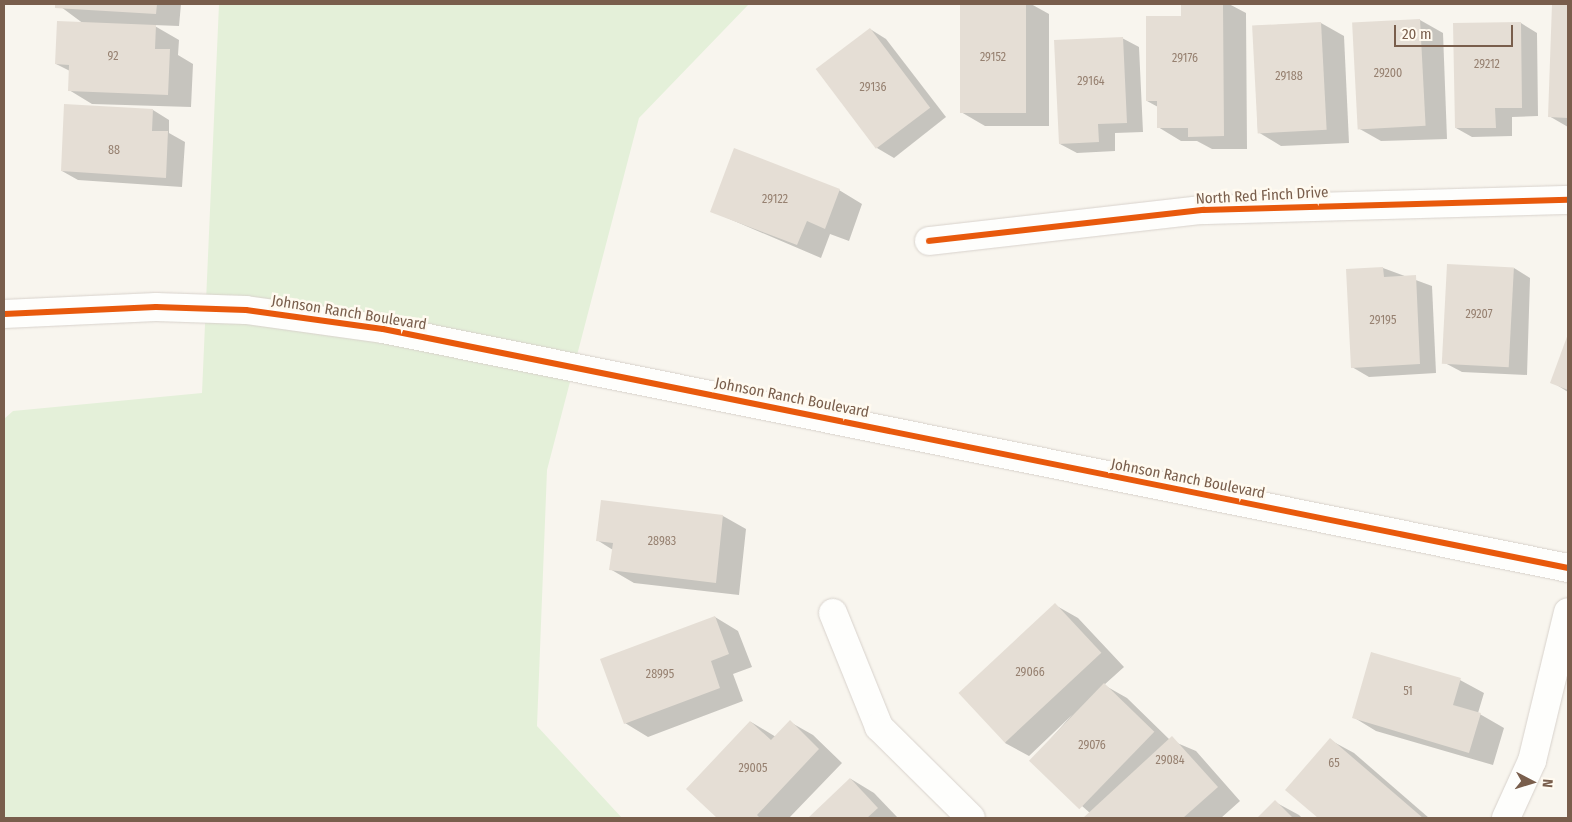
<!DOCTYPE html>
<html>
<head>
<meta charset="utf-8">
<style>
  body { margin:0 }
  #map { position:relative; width:1572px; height:822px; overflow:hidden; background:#f8f5ee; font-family:"Fira Sans Condensed",sans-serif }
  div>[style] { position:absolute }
  .green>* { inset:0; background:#e4f0d9 }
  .shadow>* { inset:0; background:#0003 }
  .building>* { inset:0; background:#e5ded5; transform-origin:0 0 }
  .roads { filter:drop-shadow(0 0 1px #d8d2cc) drop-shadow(0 0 1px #d8d2cc) }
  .minor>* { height:28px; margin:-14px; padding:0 14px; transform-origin:14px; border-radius:14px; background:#fefefc }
  .cycleway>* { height:6px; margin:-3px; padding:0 3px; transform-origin:3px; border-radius:3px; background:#e8590c }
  span { translate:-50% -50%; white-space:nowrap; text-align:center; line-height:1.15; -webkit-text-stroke:5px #fffaf0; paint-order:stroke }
  .number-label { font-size:12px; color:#968070 }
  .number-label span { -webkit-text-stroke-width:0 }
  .street-label { font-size:15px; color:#795e4c }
  .frame { position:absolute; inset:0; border:5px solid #795e4c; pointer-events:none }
  .north { position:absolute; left:1507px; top:757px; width:50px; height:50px; -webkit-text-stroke:4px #fffaf0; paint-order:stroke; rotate:95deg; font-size:14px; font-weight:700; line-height:20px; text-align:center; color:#795e4c }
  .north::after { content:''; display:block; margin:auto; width:18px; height:22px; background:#795e4c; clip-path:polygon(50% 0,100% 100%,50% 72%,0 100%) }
  .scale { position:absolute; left:1394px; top:25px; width:119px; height:22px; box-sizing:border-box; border:2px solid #795e4c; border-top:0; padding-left:6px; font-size:15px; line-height:18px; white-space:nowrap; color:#795e4c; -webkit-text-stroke:4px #fffaf0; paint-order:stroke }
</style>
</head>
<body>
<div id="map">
  <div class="green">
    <i style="clip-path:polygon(219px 4px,749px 4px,639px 118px,547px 470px,537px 726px,622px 818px,4px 818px,4px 419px,13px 411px,202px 393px)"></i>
  </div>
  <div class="shadow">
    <i style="clip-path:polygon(57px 4px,181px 4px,179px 26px,153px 25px,179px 40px,178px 55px,193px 64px,191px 107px,92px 104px,69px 90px,70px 71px,56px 64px,84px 24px)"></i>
    <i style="clip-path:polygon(961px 4px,1031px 4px,1049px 14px,1049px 126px,985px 126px,961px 112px)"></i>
    <i style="clip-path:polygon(1183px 4px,1229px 4px,1246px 13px,1247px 149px,1212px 149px,1197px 141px,1181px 141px,1158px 127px,1158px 107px,1147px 101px,1183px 17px)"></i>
    <i style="clip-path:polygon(1553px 4px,1568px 4px,1568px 127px,1549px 116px)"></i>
    <i style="clip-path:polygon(1420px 20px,1443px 33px,1447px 139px,1381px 141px,1358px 128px)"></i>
    <i style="clip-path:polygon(1321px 23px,1344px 36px,1349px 143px,1281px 146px,1258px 132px,1254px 26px)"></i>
    <i style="clip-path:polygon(1521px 23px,1537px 33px,1538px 116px,1512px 117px,1512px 136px,1472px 137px,1456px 128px)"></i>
    <i style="clip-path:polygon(870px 29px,886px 39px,946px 117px,894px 158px,877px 148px)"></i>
    <i style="clip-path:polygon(1122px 38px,1139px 47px,1143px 132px,1115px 133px,1115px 151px,1077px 153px,1060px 144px)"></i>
    <i style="clip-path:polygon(153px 110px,169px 120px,169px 133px,185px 142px,182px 187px,78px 180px,62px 171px)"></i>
    <i style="clip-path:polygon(839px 190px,862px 204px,849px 241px,830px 234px,821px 258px,711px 211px)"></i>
    <i style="clip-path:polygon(1383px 268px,1432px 286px,1436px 373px,1369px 377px,1352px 367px)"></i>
    <i style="clip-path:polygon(1514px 268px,1530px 278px,1527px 375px,1462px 372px,1445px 363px)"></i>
    <i style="clip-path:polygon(1568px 337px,1568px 392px,1552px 382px)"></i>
    <i style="clip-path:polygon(602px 501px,723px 516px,746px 529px,739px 595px,634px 583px,610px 569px,613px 550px,597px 540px)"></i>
    <i style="clip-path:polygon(1055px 605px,1078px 618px,1124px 667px,1104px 685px,1127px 698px,1170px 740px,1196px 751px,1240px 801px,1221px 818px,1084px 818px,1090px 813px,1031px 761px,1072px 715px,1029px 756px,1005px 743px)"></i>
    <i style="clip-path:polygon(715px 617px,738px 631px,752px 667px,733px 674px,743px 701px,648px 737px,625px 723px)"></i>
    <i style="clip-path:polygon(1460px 680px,1484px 693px,1478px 713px,1504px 728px,1493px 765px,1376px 731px,1353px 717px)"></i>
    <i style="clip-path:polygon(751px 722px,776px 737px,790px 722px,813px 735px,842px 763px,789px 818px,719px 818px,688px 789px)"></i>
    <i style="clip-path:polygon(1330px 740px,1354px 753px,1429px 818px,1320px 818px,1287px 790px)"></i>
    <i style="clip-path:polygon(851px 779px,874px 793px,898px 818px,810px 818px)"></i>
    <i style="clip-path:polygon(1275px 802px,1299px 815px,1302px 818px,1259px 818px)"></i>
  </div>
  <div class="building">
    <i style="clip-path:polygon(55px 4px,157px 4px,156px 14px,55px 8px)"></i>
    <i style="left:960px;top:4px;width:66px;height:109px"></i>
    <i style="clip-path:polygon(1181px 4px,1223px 4px,1224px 136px,1188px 137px,1188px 128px,1157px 128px,1157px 101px,1146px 101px,1146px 16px,1181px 16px)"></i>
    <i style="clip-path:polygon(1552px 4px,1568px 4px,1568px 118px,1548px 117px)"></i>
    <i style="left:1420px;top:19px;width:107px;height:68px;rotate:87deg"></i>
    <i style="clip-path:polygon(57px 21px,156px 25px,155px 49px,170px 49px,168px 95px,68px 91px,69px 65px,55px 64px)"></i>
    <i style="left:1321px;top:22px;width:108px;height:69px;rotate:87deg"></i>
    <i style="clip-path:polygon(1521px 22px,1522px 108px,1495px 108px,1496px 128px,1455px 128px,1453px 23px)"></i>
    <i style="left:870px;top:28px;width:100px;height:68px;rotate:53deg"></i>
    <i style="clip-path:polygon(1123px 37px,1127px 123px,1098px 124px,1099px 142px,1059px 144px,1054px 40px)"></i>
    <i style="clip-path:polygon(64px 104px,153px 109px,152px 131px,168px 131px,166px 178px,61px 171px)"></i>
    <i style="clip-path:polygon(734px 148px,840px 189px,825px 229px,807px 221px,797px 245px,710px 212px)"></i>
    <i style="left:1447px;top:264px;width:67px;height:100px;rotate:3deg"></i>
    <i style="clip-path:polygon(1383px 267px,1384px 277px,1416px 275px,1420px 364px,1351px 368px,1346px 269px)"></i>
    <i style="clip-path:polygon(1568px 334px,1568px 390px,1550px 383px)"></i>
    <i style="clip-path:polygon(601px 500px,723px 515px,716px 583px,609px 570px,613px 543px,596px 541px)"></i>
    <i style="left:1055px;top:603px;width:68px;height:132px;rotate:47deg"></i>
    <i style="clip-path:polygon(715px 616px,729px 654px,711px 661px,720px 688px,624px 724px,600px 659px)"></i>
    <i style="clip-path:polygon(1371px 652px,1461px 678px,1453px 705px,1481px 713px,1469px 753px,1352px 718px)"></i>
    <i style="left:1104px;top:683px;width:70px;height:108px;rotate:44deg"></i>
    <i style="clip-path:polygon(790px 720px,819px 749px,757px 815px,760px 818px,717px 818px,686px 789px,750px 721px,771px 740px)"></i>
    <i style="clip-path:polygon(1172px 736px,1218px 787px,1183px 818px,1083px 818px)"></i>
    <i style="clip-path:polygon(1330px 738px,1423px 818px,1318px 818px,1285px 790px)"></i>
    <i style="clip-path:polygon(850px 778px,878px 808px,867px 818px,808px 818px)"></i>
    <i style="clip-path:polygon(1275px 800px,1293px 818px,1257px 818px)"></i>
  </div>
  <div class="roads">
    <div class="minor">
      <i style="left:929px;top:241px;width:276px;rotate:-6.5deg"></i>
      <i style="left:1203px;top:210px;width:365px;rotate:-1.6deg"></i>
      <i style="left:4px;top:314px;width:152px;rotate:-2.6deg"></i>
      <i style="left:156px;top:307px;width:90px;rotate:1.9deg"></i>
      <i style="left:246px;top:310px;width:138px;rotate:7.9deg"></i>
      <i style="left:383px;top:329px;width:1209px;rotate:11.4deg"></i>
      <i style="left:833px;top:613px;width:123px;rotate:68deg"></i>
      <i style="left:879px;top:727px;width:129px;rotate:44.7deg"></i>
      <i style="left:1506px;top:818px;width:63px;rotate:-65.5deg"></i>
      <i style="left:1532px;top:761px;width:153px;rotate:-76.4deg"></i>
    </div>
  </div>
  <div class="cycleway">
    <i style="left:929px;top:241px;width:276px;rotate:-6.5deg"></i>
    <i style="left:1203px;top:210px;width:365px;rotate:-1.6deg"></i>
    <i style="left:4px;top:314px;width:152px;rotate:-2.6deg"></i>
    <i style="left:156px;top:307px;width:90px;rotate:1.9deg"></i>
    <i style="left:246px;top:310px;width:138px;rotate:7.9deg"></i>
    <i style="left:383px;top:329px;width:1209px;rotate:11.4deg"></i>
  </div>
  <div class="number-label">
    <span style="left:113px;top:57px">92</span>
    <span style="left:993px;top:58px">29152</span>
    <span style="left:1185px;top:59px">29176</span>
    <span style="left:1487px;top:65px">29212</span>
    <span style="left:1388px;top:74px">29200</span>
    <span style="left:1289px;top:77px">29188</span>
    <span style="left:1091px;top:82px">29164</span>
    <span style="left:873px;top:88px">29136</span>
    <span style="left:114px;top:151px">88</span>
    <span style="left:775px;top:200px">29122</span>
    <span style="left:1479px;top:315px">29207</span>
    <span style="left:1383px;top:321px">29195</span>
    <span style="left:662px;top:542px">28983</span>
    <span style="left:1030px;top:673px">29066</span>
    <span style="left:660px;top:675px">28995</span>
    <span style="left:1408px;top:692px">51</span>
    <span style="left:1092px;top:746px">29076</span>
    <span style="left:1170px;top:761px">29084</span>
    <span style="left:1334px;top:764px">65</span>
    <span style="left:753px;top:769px">29005</span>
  </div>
  <div class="street-label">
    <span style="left:1262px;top:196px;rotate:-3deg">North Red Finch Drive</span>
    <span style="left:349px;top:313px;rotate:9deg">Johnson Ranch Boulevard</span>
    <span style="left:792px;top:398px;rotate:11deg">Johnson Ranch Boulevard</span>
    <span style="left:1188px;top:479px;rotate:11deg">Johnson Ranch Boulevard</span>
  </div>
  <div class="frame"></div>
  <div class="north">N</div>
  <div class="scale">20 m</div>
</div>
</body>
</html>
